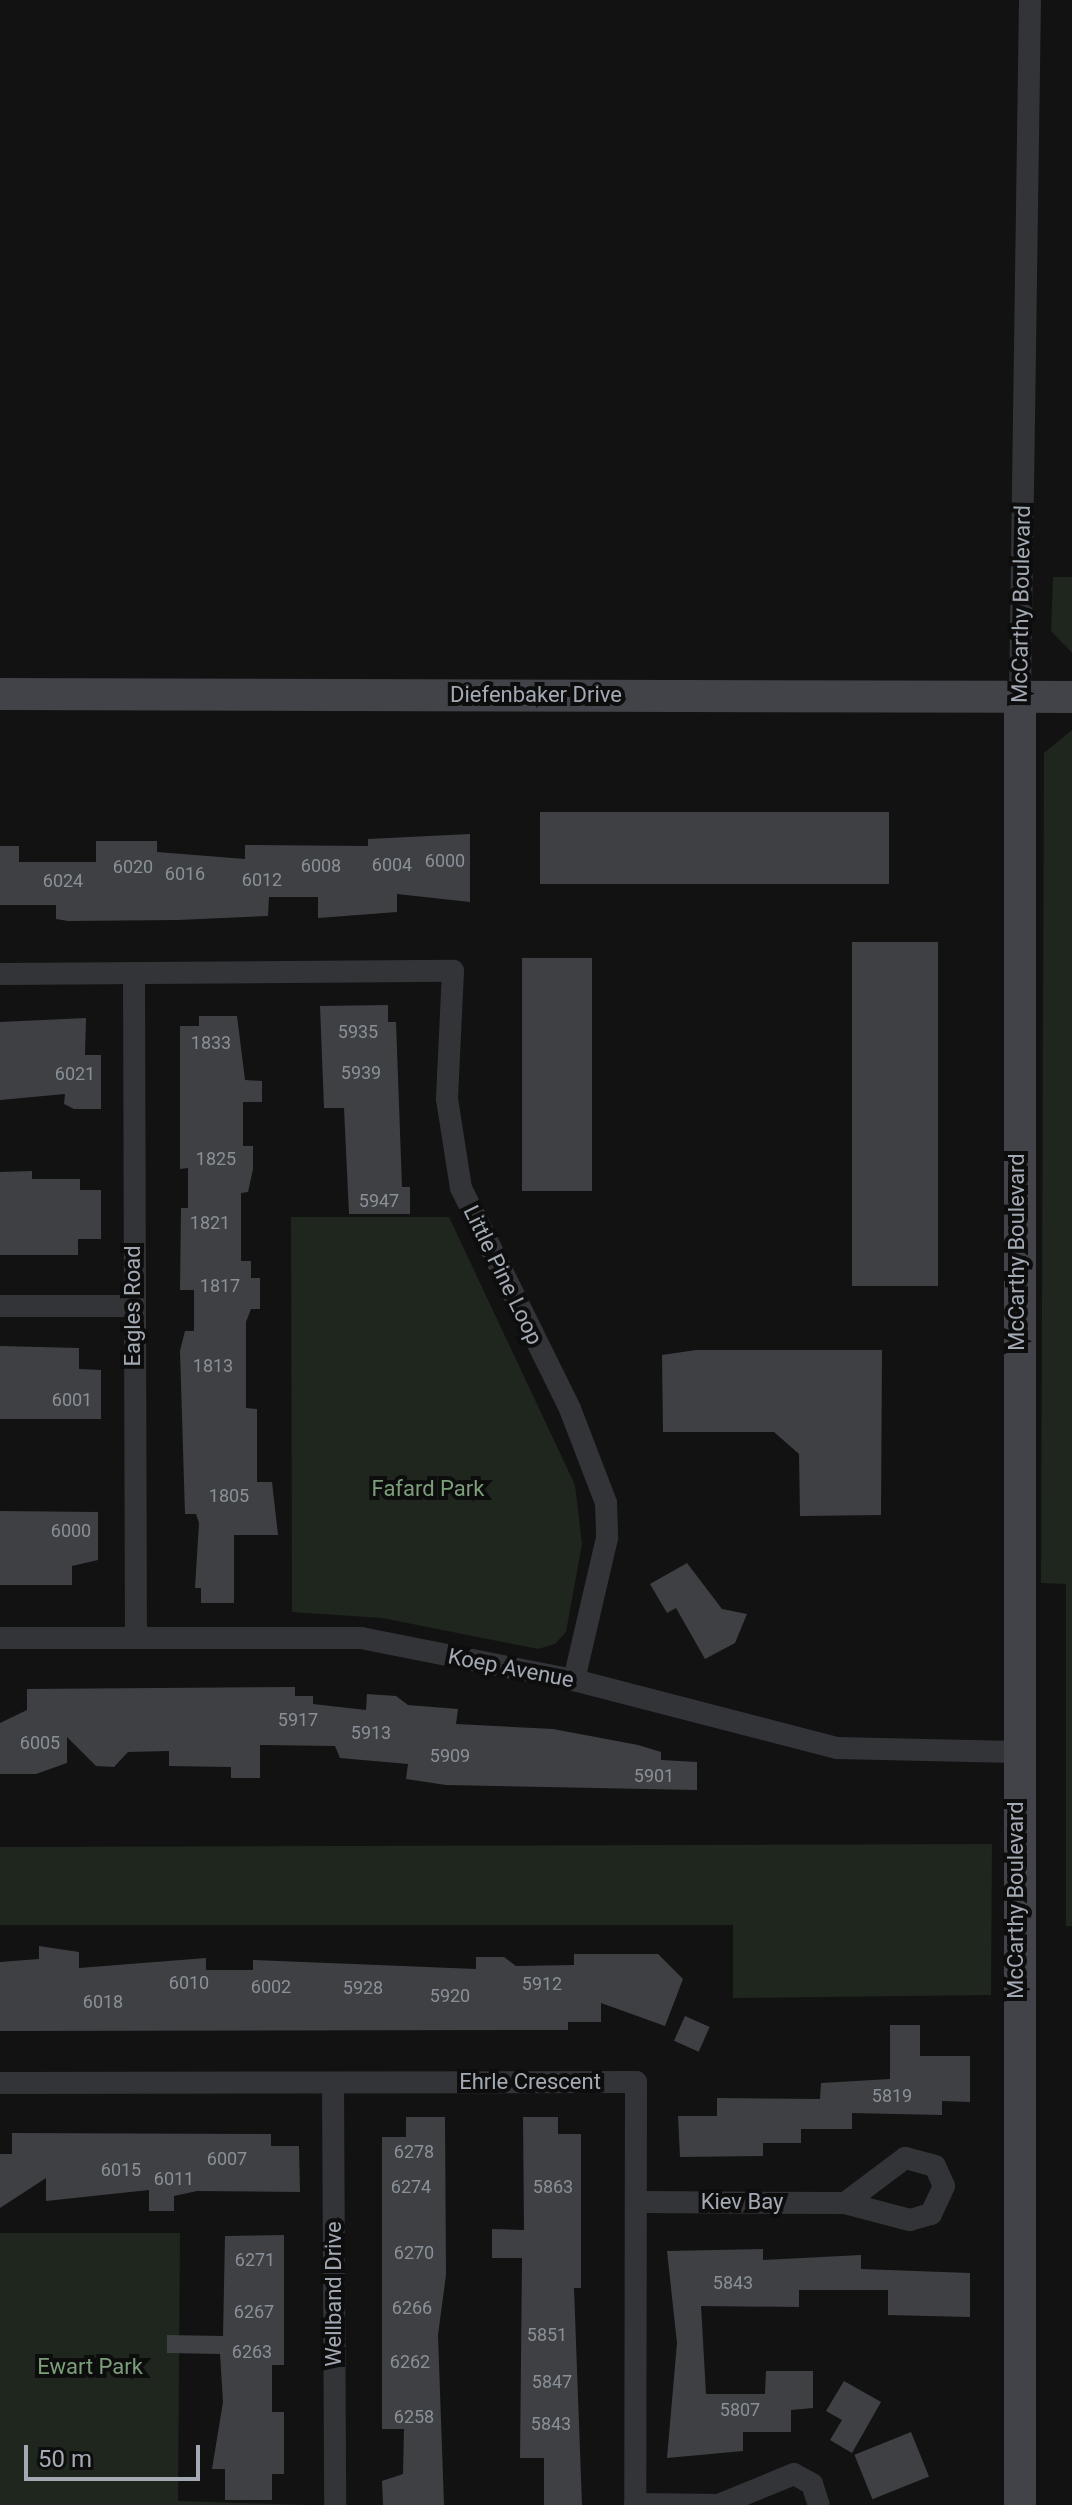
<!DOCTYPE html>
<html>
<head>
<meta charset="utf-8">
<style>
  body { margin:0 }
  #map { position:relative; width:1072px; height:2505px; overflow:hidden; background:#121213; font-family:Roboto,sans-serif }
  div>[style] { position:absolute }
  .green>* { inset:0; background:#1e261e }
  .building>* { inset:0; background:#3e4043; transform-origin:0 0 }
  .minor>* { height:22px; margin:-11px; padding:0 11px; transform-origin:11px; border-radius:11px; background:#333438 }
  .secondary>* { height:32px; margin:-16px; padding:0 16px; transform-origin:16px; border-radius:16px; background:#414348 }
  span { translate:-50% -50%; white-space:nowrap; text-align:center; line-height:1.15; -webkit-text-stroke:8px #0d0d0e; paint-order:stroke }
  .number-label { font-size:18px; color:#8a9098 }
  .number-label span { -webkit-text-stroke-width:0 }
  .street-label { font-size:22px; color:#a3aab4 }
  .park-label { font-size:22px; color:#7c9f7a }
  .scale { position:absolute; left:24px; top:2445px; width:176px; height:36px; box-sizing:border-box; border:4px solid #a3aab4; border-top:0; padding-left:10px; font-size:24px; line-height:28px; white-space:nowrap; color:#a3aab4; -webkit-text-stroke:6px #0d0d0e; paint-order:stroke }
</style>
</head>
<body>
<div id="map">
  <div class="green">
    <i style="clip-path:polygon(1053px 577px,1072px 577px,1072px 653px,1051px 631px)"></i>
    <i style="clip-path:polygon(1072px 730px,1072px 1926px,1066px 1926px,1066px 1584px,1041px 1583px,1044px 753px)"></i>
    <i style="clip-path:polygon(291px 1217px,449px 1217px,575px 1485px,582px 1544px,566px 1632px,555px 1644px,538px 1649px,382px 1618px,292px 1612px)"></i>
    <i style="clip-path:polygon(992px 1844px,991px 1995px,733px 1998px,733px 1925px,0 1925px,0 1847px)"></i>
    <i style="clip-path:polygon(0 2233px,180px 2233px,178px 2501px,309px 2505px,0 2505px)"></i>
  </div>
  <div class="building">
    <i style="left:540px;top:812px;width:349px;height:72px"></i>
    <i style="clip-path:polygon(470px 834px,470px 902px,397px 894px,397px 912px,318px 918px,318px 897px,269px 897px,268px 916px,178px 920px,68px 921px,56px 919px,56px 905px,0 905px,0 846px,19px 846px,19px 862px,96px 862px,96px 841px,157px 841px,157px 852px,245px 859px,245px 845px,368px 846px,368px 839px)"></i>
    <i style="left:852px;top:942px;width:86px;height:344px"></i>
    <i style="left:522px;top:958px;width:70px;height:233px"></i>
    <i style="clip-path:polygon(388px 1005px,388px 1022px,396px 1022px,402px 1187px,410px 1187px,410px 1214px,349px 1214px,344px 1108px,324px 1108px,320px 1006px)"></i>
    <i style="clip-path:polygon(199px 1016px,237px 1016px,245px 1080px,262px 1081px,262px 1102px,243px 1102px,243px 1146px,253px 1146px,253px 1169px,248px 1192px,241px 1193px,241px 1261px,251px 1261px,251px 1278px,260px 1278px,260px 1309px,251px 1309px,246px 1322px,246px 1408px,257px 1409px,257px 1482px,272px 1482px,278px 1535px,234px 1535px,234px 1603px,201px 1603px,201px 1588px,195px 1588px,199px 1523px,196px 1514px,185px 1514px,180px 1351px,185px 1331px,194px 1331px,194px 1290px,180px 1290px,181px 1208px,188px 1208px,188px 1168px,180px 1169px,180px 1026px,199px 1026px)"></i>
    <i style="clip-path:polygon(86px 1018px,85px 1055px,101px 1055px,101px 1109px,74px 1109px,64px 1104px,65px 1094px,0 1100px,0 1022px)"></i>
    <i style="clip-path:polygon(32px 1171px,32px 1179px,80px 1179px,80px 1190px,101px 1190px,101px 1239px,78px 1239px,78px 1255px,0 1255px,0 1172px)"></i>
    <i style="clip-path:polygon(0 1346px,79px 1348px,79px 1369px,101px 1370px,101px 1419px,0 1419px)"></i>
    <i style="clip-path:polygon(696px 1350px,882px 1350px,881px 1515px,800px 1516px,799px 1454px,774px 1432px,663px 1432px,662px 1355px)"></i>
    <i style="clip-path:polygon(0 1511px,98px 1512px,98px 1560px,72px 1566px,72px 1585px,0 1585px)"></i>
    <i style="clip-path:polygon(687px 1563px,722px 1609px,747px 1614px,735px 1643px,705px 1659px,676px 1608px,667px 1613px,650px 1584px)"></i>
    <i style="clip-path:polygon(295px 1687px,295px 1696px,313px 1696px,313px 1704px,366px 1710px,367px 1694px,396px 1696px,408px 1705px,458px 1709px,456px 1724px,553px 1729px,638px 1745px,661px 1752px,661px 1760px,697px 1762px,697px 1790px,446px 1785px,406px 1779px,408px 1764px,340px 1758px,335px 1746px,260px 1745px,260px 1778px,231px 1778px,231px 1767px,169px 1766px,169px 1751px,128px 1752px,114px 1767px,96px 1766px,67px 1737px,67px 1763px,36px 1774px,0 1774px,0 1723px,27px 1710px,27px 1689px)"></i>
    <i style="clip-path:polygon(39px 1946px,79px 1952px,79px 1968px,206px 1958px,206px 1970px,253px 1970px,253px 1960px,476px 1969px,476px 1957px,504px 1957px,516px 1966px,574px 1965px,574px 1954px,658px 1954px,683px 1979px,665px 2026px,601px 2003px,601px 2022px,568px 2022px,568px 2030px,0 2031px,0 1962px,39px 1959px)"></i>
    <i style="left:685px;top:2016px;width:27px;height:27px;rotate:24deg"></i>
    <i style="clip-path:polygon(890px 2025px,920px 2025px,920px 2056px,970px 2056px,970px 2102px,942px 2101px,942px 2115px,852px 2113px,852px 2129px,801px 2129px,801px 2143px,763px 2143px,763px 2156px,680px 2157px,678px 2116px,717px 2116px,717px 2098px,820px 2099px,821px 2083px,890px 2079px)"></i>
    <i style="clip-path:polygon(406px 2117px,445px 2117px,446px 2275px,438px 2335px,444px 2505px,383px 2505px,382px 2481px,403px 2474px,404px 2429px,382px 2429px,382px 2137px,406px 2137px)"></i>
    <i style="clip-path:polygon(523px 2117px,558px 2117px,558px 2134px,581px 2134px,581px 2288px,574px 2288px,582px 2505px,544px 2505px,544px 2458px,520px 2458px,522px 2258px,492px 2258px,492px 2229px,524px 2230px)"></i>
    <i style="clip-path:polygon(12px 2133px,271px 2134px,271px 2146px,299px 2146px,300px 2192px,197px 2191px,174px 2196px,174px 2211px,149px 2211px,149px 2190px,46px 2201px,46px 2178px,0 2208px,0 2154px,12px 2154px)"></i>
    <i style="clip-path:polygon(284px 2235px,284px 2365px,272px 2365px,272px 2412px,284px 2412px,284px 2474px,272px 2474px,272px 2500px,225px 2500px,225px 2469px,212px 2469px,223px 2402px,220px 2354px,167px 2353px,167px 2335px,223px 2336px,225px 2236px)"></i>
    <i style="clip-path:polygon(763px 2249px,763px 2260px,861px 2255px,861px 2269px,970px 2273px,970px 2317px,888px 2315px,888px 2290px,799px 2290px,799px 2307px,701px 2306px,706px 2394px,765px 2394px,766px 2371px,813px 2371px,813px 2408px,791px 2410px,791px 2432px,743px 2432px,743px 2451px,667px 2458px,677px 2343px,667px 2251px)"></i>
    <i style="clip-path:polygon(844px 2381px,881px 2402px,852px 2453px,830px 2440px,842px 2420px,826px 2411px)"></i>
    <i style="left:911px;top:2432px;width:48px;height:61px;rotate:68deg"></i>
  </div>
  <div class="minor">
    <i style="left:1020px;top:697px;width:697px;rotate:-89.18deg"></i>
    <i style="left:0;top:974px;width:453px;rotate:-0.4deg"></i>
    <i style="left:453px;top:971px;width:128px;rotate:92.7deg"></i>
    <i style="left:447px;top:1099px;width:90px;rotate:81.1deg"></i>
    <i style="left:461px;top:1188px;width:246px;rotate:63.7deg"></i>
    <i style="left:570px;top:1409px;width:101px;rotate:69deg"></i>
    <i style="left:606px;top:1503px;width:35px;rotate:88deg"></i>
    <i style="left:607px;top:1538px;width:146px;rotate:103.1deg"></i>
    <i style="left:134px;top:975px;width:662px;rotate:89.83deg"></i>
    <i style="left:0;top:1306px;width:132px"></i>
    <i style="left:0;top:1638px;width:361px"></i>
    <i style="left:361px;top:1638px;width:217px;rotate:11.2deg"></i>
    <i style="left:574px;top:1680px;width:272px;rotate:14.5deg"></i>
    <i style="left:837px;top:1748px;width:178px;rotate:1.3deg"></i>
    <i style="left:0;top:2083px;width:636px;rotate:-0.09deg"></i>
    <i style="left:636px;top:2082px;width:423px;rotate:90.1deg"></i>
    <i style="left:333px;top:2083px;width:422px;rotate:89.7deg"></i>
    <i style="left:639px;top:2202px;width:206px;rotate:0.3deg"></i>
    <i style="left:845px;top:2203px;width:67px;rotate:14.7deg"></i>
    <i style="left:910px;top:2220px;width:22px;rotate:-16deg"></i>
    <i style="left:931px;top:2214px;width:31px;rotate:-65deg"></i>
    <i style="left:944px;top:2186px;width:22px;rotate:-114deg"></i>
    <i style="left:935px;top:2166px;width:31px;rotate:-165deg"></i>
    <i style="left:905px;top:2158px;width:75px;rotate:143.1deg"></i>
    <i style="left:635px;top:2504px;width:88px;rotate:0.7deg"></i>
    <i style="left:721px;top:2504px;width:79px;rotate:-22.3deg"></i>
    <i style="left:794px;top:2474px;width:21px;rotate:29deg"></i>
    <i style="left:812px;top:2484px;width:22px;rotate:72deg"></i>
  </div>
  <div class="secondary">
    <i style="left:0;top:694px;width:1072px;rotate:0.16deg"></i>
    <i style="left:1020px;top:697px;width:1808px;rotate:90deg"></i>
  </div>
  <div class="number-label">
    <span style="left:445px;top:861px">6000</span>
    <span style="left:392px;top:865px">6004</span>
    <span style="left:321px;top:866px">6008</span>
    <span style="left:133px;top:867px">6020</span>
    <span style="left:185px;top:874px">6016</span>
    <span style="left:262px;top:880px">6012</span>
    <span style="left:63px;top:881px">6024</span>
    <span style="left:358px;top:1032px">5935</span>
    <span style="left:211px;top:1043px">1833</span>
    <span style="left:361px;top:1073px">5939</span>
    <span style="left:75px;top:1074px">6021</span>
    <span style="left:216px;top:1159px">1825</span>
    <span style="left:379px;top:1201px">5947</span>
    <span style="left:210px;top:1223px">1821</span>
    <span style="left:220px;top:1286px">1817</span>
    <span style="left:213px;top:1366px">1813</span>
    <span style="left:72px;top:1400px">6001</span>
    <span style="left:229px;top:1496px">1805</span>
    <span style="left:71px;top:1531px">6000</span>
    <span style="left:298px;top:1720px">5917</span>
    <span style="left:371px;top:1733px">5913</span>
    <span style="left:40px;top:1743px">6005</span>
    <span style="left:450px;top:1756px">5909</span>
    <span style="left:654px;top:1776px">5901</span>
    <span style="left:189px;top:1983px">6010</span>
    <span style="left:542px;top:1984px">5912</span>
    <span style="left:271px;top:1987px">6002</span>
    <span style="left:363px;top:1988px">5928</span>
    <span style="left:450px;top:1996px">5920</span>
    <span style="left:103px;top:2002px">6018</span>
    <span style="left:892px;top:2096px">5819</span>
    <span style="left:414px;top:2152px">6278</span>
    <span style="left:227px;top:2159px">6007</span>
    <span style="left:121px;top:2170px">6015</span>
    <span style="left:174px;top:2179px">6011</span>
    <span style="left:411px;top:2187px">6274</span>
    <span style="left:553px;top:2187px">5863</span>
    <span style="left:414px;top:2253px">6270</span>
    <span style="left:255px;top:2260px">6271</span>
    <span style="left:733px;top:2283px">5843</span>
    <span style="left:412px;top:2308px">6266</span>
    <span style="left:254px;top:2312px">6267</span>
    <span style="left:547px;top:2335px">5851</span>
    <span style="left:252px;top:2352px">6263</span>
    <span style="left:410px;top:2362px">6262</span>
    <span style="left:552px;top:2382px">5847</span>
    <span style="left:740px;top:2410px">5807</span>
    <span style="left:414px;top:2417px">6258</span>
    <span style="left:551px;top:2424px">5843</span>
  </div>
  <div class="street-label">
    <span style="left:1021px;top:604px;rotate:-89deg">McCarthy Boulevard</span>
    <span style="left:536px;top:695px">Diefenbaker Drive</span>
    <span style="left:1017px;top:1252px;rotate:-90deg">McCarthy Boulevard</span>
    <span style="left:503px;top:1275px;rotate:64deg">Little Pine Loop</span>
    <span style="left:133px;top:1306px;rotate:-90deg">Eagles Road</span>
    <span style="left:511px;top:1668px;rotate:11deg">Koep Avenue</span>
    <span style="left:1016px;top:1900px;rotate:-90deg">McCarthy Boulevard</span>
    <span style="left:530px;top:2082px">Ehrle Crescent</span>
    <span style="left:742px;top:2202px">Kiev Bay</span>
    <span style="left:334px;top:2294px;rotate:-90deg">Wellband Drive</span>
  </div>
  <div class="park-label">
    <span style="left:428px;top:1489px">Fafard Park</span>
    <span style="left:90px;top:2367px">Ewart Park</span>
  </div>
  <div class="scale">50 m</div>
</div>
</body>
</html>
